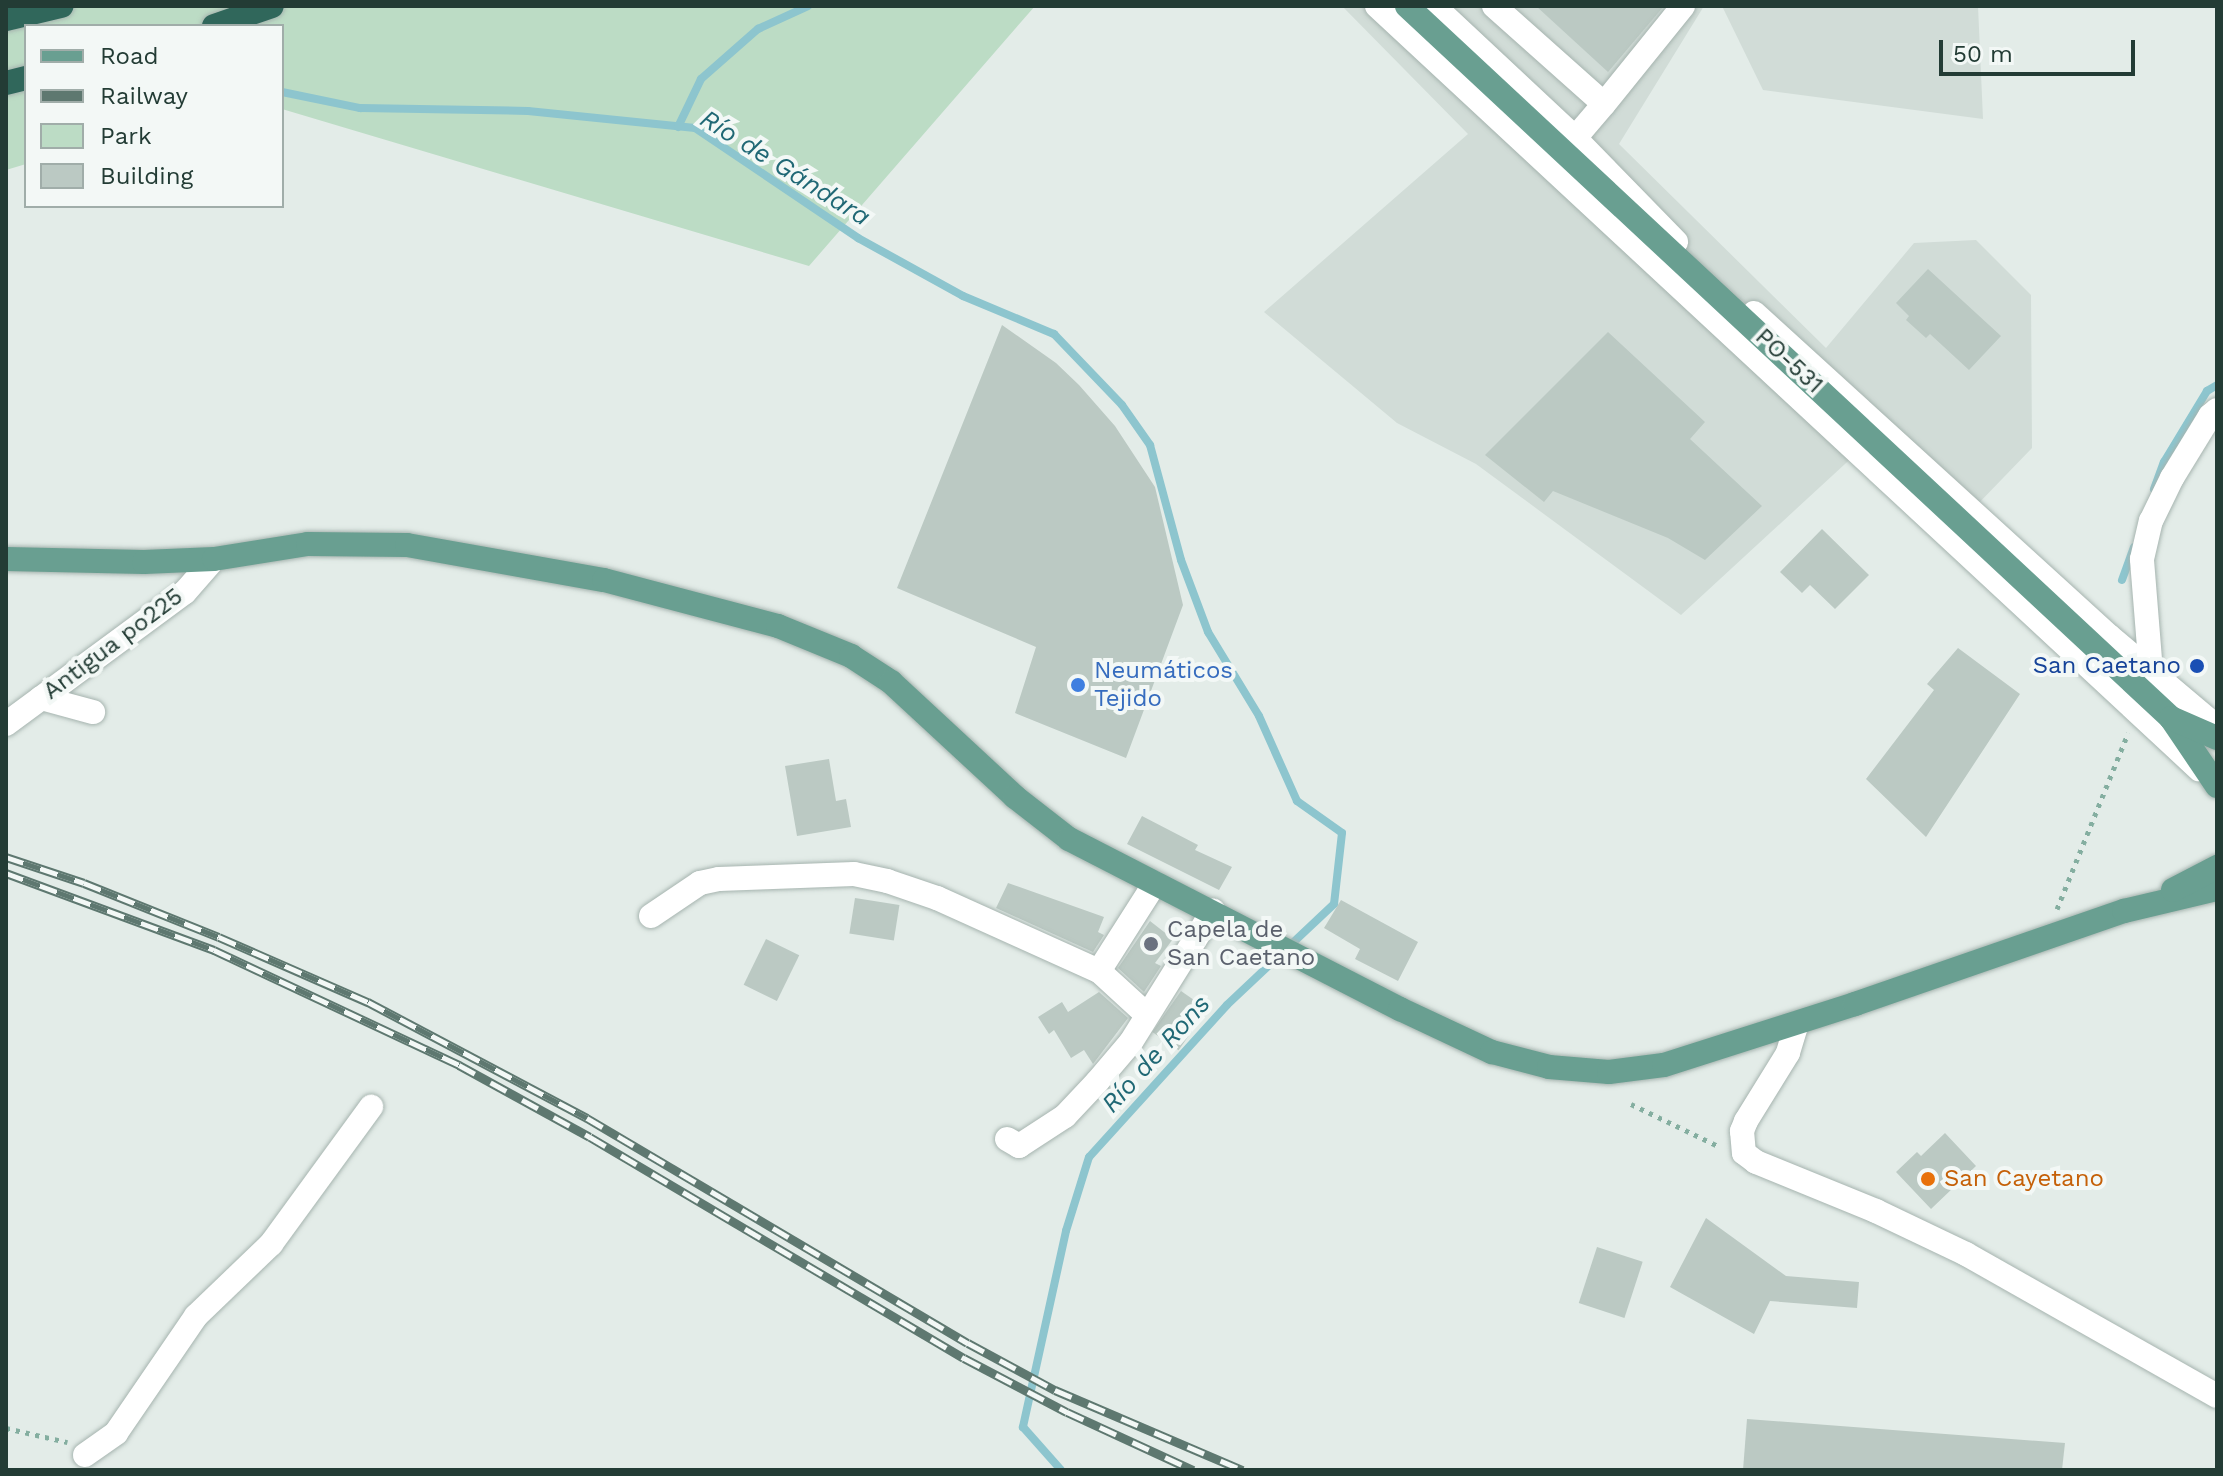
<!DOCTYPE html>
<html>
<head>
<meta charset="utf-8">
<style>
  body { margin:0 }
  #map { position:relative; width:2223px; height:1476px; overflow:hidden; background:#e3ece8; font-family:"Work Sans",sans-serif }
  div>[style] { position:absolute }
  .built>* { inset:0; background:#d1dcd7 }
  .green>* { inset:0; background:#bcdcc5 }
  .stream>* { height:8px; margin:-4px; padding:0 4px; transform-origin:4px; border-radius:4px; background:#8dc5ce }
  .building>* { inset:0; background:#bbc9c3; transform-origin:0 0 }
  .path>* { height:5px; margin-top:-2.5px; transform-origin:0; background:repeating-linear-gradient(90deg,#84aea0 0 4px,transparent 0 10px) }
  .roads { filter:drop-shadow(0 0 2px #a6b4af) drop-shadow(0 0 2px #a6b4af) }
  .minor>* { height:24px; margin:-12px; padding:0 12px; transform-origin:12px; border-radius:12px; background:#fff }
  .major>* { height:24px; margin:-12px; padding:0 12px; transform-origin:12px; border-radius:12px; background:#699f91 }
  .highway>* { height:24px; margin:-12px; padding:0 12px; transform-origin:12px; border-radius:12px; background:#30675b }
  .rail>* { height:9px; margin-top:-4.5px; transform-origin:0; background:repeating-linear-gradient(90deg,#f3f8f6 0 18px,#5e7870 0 36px); box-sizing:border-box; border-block:2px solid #5e7870 }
  .dots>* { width:22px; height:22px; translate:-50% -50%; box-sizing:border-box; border:4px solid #f3f8f6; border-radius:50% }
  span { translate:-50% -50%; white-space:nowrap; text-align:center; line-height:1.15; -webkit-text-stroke:8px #f3f8f6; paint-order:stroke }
  .street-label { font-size:24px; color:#233c35 }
  .transit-label { font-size:24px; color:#164399 }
  .right { translate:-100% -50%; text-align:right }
  .shop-label { font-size:24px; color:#366cbe }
  .left { translate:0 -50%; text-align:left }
  .worship-label { font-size:24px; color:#5b616d }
  .food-label { font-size:24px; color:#c56008 }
  .water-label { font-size:26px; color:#206875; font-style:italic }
  .frame { position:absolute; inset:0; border:8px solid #233c35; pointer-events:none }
  .legend { position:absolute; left:24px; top:24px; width:260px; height:184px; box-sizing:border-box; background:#f3f8f6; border:2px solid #a0ada9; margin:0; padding:10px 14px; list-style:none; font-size:24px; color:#233c35 }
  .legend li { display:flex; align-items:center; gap:16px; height:40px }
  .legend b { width:40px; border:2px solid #a0ada9 }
  .scale { position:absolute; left:1939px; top:40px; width:196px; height:36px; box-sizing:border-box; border:4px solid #233c35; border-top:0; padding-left:10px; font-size:24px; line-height:28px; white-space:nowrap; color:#233c35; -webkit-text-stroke:6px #f3f8f6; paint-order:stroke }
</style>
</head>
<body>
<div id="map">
  <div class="built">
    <i style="clip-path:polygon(1342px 6px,1704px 6px,1619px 144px,1826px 348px,1914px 243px,1976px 240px,2031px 295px,2032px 448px,1948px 535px,1858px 452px,1681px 615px,1476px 464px,1397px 423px,1264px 312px,1468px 134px)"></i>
    <i style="clip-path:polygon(1722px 6px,1978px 6px,1983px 119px,1763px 90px)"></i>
  </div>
  <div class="green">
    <i style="clip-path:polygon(6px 6px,1035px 6px,809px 266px,282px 109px,282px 26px,26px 26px,26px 164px,6px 170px)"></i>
  </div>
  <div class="stream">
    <i style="left:282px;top:92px;width:80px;rotate:11.6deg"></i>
    <i style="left:360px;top:108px;width:168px;rotate:1deg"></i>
    <i style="left:528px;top:111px;width:168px;rotate:5.8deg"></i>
    <i style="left:695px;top:128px;width:197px;rotate:34deg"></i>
    <i style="left:858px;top:238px;width:120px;rotate:28.9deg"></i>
    <i style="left:963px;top:296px;width:99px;rotate:22.7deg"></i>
    <i style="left:1054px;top:334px;width:98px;rotate:46.2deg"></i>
    <i style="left:1122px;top:405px;width:49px;rotate:55deg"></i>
    <i style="left:1150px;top:445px;width:119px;rotate:74.9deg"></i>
    <i style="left:1181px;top:560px;width:77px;rotate:69.4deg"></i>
    <i style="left:1208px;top:632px;width:98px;rotate:58.7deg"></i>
    <i style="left:1259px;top:716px;width:93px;rotate:65.9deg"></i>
    <i style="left:1297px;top:801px;width:55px;rotate:35.4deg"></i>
    <i style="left:1342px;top:833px;width:71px;rotate:96.4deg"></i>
    <i style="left:1334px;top:904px;width:147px;rotate:136.7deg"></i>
    <i style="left:1227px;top:1005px;width:205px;rotate:132.2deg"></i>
    <i style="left:1089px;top:1157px;width:77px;rotate:107.3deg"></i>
    <i style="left:1066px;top:1231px;width:201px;rotate:102.4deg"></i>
    <i style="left:1023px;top:1427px;width:57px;rotate:48.5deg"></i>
    <i style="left:678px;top:127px;width:53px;rotate:-64.4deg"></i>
    <i style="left:701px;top:79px;width:76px;rotate:-41.3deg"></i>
    <i style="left:758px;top:29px;width:55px;rotate:-24.7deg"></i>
    <i style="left:2154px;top:489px;width:29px;rotate:-70deg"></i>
    <i style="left:2164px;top:462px;width:83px;rotate:-58.8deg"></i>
    <i style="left:2207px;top:391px;width:12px;rotate:-31deg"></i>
    <i style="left:2122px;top:580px;width:35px;rotate:-70deg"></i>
  </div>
  <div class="building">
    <i style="clip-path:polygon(1536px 6px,1664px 6px,1608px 72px)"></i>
    <i style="clip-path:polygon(1928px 269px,2001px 336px,1969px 370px,1930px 334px,1926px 338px,1906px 320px,1909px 316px,1896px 303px)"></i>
    <i style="clip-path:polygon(1002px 325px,1056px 363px,1079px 385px,1115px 426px,1155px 487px,1183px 605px,1126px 758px,1015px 713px,1036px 647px,897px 588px)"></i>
    <i style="clip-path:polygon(1608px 332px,1705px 422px,1690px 439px,1762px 506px,1705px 560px,1668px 538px,1553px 491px,1544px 502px,1485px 455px)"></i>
    <i style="clip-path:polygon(1822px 529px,1869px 575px,1835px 609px,1810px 585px,1802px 593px,1780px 572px)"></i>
    <i style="clip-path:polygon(1958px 648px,2020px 694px,1926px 837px,1866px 779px,1934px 690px,1927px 684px)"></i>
    <i style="clip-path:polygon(829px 759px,836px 801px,846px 799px,851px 827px,797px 836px,785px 766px)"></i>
    <i style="clip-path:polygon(1142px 816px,1198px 845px,1195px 850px,1232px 867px,1219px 890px,1127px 844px)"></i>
    <i style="clip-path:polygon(1008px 883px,1104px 917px,1098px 932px,1104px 935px,1093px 952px,996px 908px)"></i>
    <i style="left:855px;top:898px;width:45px;height:36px;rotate:9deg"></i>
    <i style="clip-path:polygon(1341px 900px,1418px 942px,1398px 981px,1355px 959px,1360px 949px,1324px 928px)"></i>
    <i style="clip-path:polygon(1150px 921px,1173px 939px,1155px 963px,1161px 966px,1144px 992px,1118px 968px)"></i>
    <i style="left:766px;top:939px;width:37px;height:51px;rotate:26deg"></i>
    <i style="left:1181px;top:991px;width:32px;height:50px;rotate:35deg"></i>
    <i style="clip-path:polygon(1099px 992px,1128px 1018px,1093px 1064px,1084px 1050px,1071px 1058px,1054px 1030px,1049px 1034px,1038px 1017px,1062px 1002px,1068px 1012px)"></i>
    <i style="clip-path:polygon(1945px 1133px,1976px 1166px,1931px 1209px,1896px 1172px,1917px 1152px,1921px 1156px)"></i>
    <i style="clip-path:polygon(1706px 1218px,1786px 1276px,1859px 1282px,1857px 1308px,1770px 1301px,1754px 1334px,1670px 1287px)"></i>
    <i style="left:1597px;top:1247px;width:48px;height:59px;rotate:18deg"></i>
    <i style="clip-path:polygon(1747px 1419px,2065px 1443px,2062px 1470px,1743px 1470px)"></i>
  </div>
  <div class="path">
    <i style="left:2057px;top:909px;width:190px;rotate:-68deg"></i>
    <i style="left:1631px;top:1104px;width:99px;rotate:25.8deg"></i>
    <i style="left:6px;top:1428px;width:63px;rotate:12.9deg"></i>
  </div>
  <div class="roads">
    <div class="minor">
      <i style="left:1377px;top:6px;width:1122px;rotate:42.87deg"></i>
      <i style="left:1434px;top:6px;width:193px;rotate:43.1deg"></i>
      <i style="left:1575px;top:138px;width:145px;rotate:45.8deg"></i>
      <i style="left:1494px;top:6px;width:147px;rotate:41.7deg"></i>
      <i style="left:1604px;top:104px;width:45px;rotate:130.5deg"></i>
      <i style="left:1604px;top:104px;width:126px;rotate:-51.1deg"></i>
      <i style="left:1754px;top:313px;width:480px;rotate:42.3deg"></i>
      <i style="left:2109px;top:636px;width:141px;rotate:40.1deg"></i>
      <i style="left:2151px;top:672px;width:113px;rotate:-94.6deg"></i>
      <i style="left:2142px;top:559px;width:39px;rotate:-77deg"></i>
      <i style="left:2151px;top:521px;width:48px;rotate:-64deg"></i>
      <i style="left:2172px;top:478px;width:73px;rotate:-58.5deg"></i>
      <i style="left:2210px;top:416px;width:9px;rotate:-41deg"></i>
      <i style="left:41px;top:698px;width:54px;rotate:15.1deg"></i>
      <i style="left:6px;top:724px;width:222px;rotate:-36.4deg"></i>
      <i style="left:185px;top:592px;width:44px;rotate:-48.7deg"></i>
      <i style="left:651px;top:916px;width:59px;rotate:-34deg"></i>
      <i style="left:700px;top:883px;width:19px;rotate:-12deg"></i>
      <i style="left:719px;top:879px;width:135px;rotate:-2.1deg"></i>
      <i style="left:854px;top:874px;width:34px;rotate:12deg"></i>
      <i style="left:887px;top:881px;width:53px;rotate:18.8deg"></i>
      <i style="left:937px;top:898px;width:178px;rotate:24.3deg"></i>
      <i style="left:1099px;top:971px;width:65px;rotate:42.5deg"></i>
      <i style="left:1099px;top:971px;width:104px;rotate:-57.5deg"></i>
      <i style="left:1797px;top:1023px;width:31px;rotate:107deg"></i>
      <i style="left:1788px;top:1053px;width:80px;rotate:121.7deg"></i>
      <i style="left:1746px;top:1121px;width:11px;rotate:112deg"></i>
      <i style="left:1742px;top:1131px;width:22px;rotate:85deg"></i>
      <i style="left:1744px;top:1153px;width:15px;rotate:37deg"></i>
      <i style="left:1756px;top:1162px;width:130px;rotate:22.2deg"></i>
      <i style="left:1876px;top:1211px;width:100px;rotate:25.5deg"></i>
      <i style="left:1966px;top:1254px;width:288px;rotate:29.5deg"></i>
      <i style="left:1007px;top:1139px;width:14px;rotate:30deg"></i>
      <i style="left:1019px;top:1146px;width:55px;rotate:-33.1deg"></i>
      <i style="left:1065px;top:1116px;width:47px;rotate:-46.7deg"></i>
      <i style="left:1097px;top:1082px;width:52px;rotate:-49.6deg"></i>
      <i style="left:1131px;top:1042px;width:155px;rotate:-58deg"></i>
      <i style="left:85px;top:1455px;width:38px;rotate:-35deg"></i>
      <i style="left:116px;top:1433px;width:142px;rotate:-55.6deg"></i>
      <i style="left:196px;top:1316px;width:104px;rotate:-43.8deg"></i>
      <i style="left:271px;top:1244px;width:170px;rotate:-53.9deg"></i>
    </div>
    <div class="major">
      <i style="left:1407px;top:6px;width:1044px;rotate:42.98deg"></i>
      <i style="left:2171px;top:718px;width:82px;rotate:55.9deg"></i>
      <i style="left:6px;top:559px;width:138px;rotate:1.2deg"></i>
      <i style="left:144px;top:562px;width:70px;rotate:-2.5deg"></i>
      <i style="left:214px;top:559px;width:95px;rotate:-9.1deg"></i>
      <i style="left:308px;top:544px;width:99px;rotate:0.6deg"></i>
      <i style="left:407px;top:545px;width:200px;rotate:10.1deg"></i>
      <i style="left:604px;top:580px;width:180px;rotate:14.8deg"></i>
      <i style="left:778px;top:626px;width:79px;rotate:22.3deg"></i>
      <i style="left:851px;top:656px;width:48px;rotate:33deg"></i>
      <i style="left:891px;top:682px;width:169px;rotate:42.8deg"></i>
      <i style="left:1015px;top:797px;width:68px;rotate:37.9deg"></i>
      <i style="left:1069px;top:839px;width:372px;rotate:27.2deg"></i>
      <i style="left:1400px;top:1009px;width:102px;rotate:25.1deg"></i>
      <i style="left:1492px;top:1052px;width:59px;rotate:14.7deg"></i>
      <i style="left:1549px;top:1067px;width:60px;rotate:4.8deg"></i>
      <i style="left:1609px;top:1072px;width:55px;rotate:-7.3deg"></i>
      <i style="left:1664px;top:1065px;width:201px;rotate:-17.7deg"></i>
      <i style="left:1855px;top:1004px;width:285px;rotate:-19.1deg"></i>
      <i style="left:2124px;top:911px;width:96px;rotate:-13.3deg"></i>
      <i style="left:2171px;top:718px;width:50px;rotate:23.5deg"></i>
      <i style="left:2173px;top:890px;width:50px;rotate:-27.6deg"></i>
    </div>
    <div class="highway">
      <i style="left:6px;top:19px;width:57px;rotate:-13.3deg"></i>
      <i style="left:214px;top:26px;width:61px;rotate:-19deg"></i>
      <i style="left:6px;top:83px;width:21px;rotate:-14deg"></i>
    </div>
  </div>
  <div class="rail">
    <i style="left:6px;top:857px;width:82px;rotate:18.4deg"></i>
    <i style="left:84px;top:883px;width:145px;rotate:21.8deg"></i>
    <i style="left:219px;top:937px;width:163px;rotate:23.6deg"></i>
    <i style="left:368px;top:1002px;width:248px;rotate:27.9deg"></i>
    <i style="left:587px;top:1118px;width:442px;rotate:30.6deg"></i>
    <i style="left:968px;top:1343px;width:99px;rotate:28.4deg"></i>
    <i style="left:1055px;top:1390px;width:204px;rotate:23.1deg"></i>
    <i style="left:6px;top:873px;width:222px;rotate:20.3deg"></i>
    <i style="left:214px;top:950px;width:271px;rotate:25.1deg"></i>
    <i style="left:459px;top:1065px;width:149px;rotate:28.8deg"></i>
    <i style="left:590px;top:1137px;width:434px;rotate:30.6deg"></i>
    <i style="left:964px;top:1358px;width:116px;rotate:27.7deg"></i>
    <i style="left:1067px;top:1412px;width:139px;rotate:24.7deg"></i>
  </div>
  <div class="dots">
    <i style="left:2197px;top:666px;background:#1a4fb4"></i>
    <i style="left:1078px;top:685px;background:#3f7fe0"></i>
    <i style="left:1151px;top:944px;background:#6b7280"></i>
    <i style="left:1928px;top:1179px;background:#e8710a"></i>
  </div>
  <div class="street-label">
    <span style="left:1789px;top:361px;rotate:43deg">PO-531</span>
    <span style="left:113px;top:644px;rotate:-37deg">Antigua po225</span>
  </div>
  <div class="transit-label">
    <span class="right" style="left:2181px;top:666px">San Caetano</span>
  </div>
  <div class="shop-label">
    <span class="left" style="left:1094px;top:685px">Neumáticos<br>Tejido</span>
  </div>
  <div class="worship-label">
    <span class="left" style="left:1167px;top:944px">Capela de<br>San Caetano</span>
  </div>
  <div class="food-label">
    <span class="left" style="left:1944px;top:1179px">San Cayetano</span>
  </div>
  <div class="water-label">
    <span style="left:785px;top:168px;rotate:32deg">Río de Gándara</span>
    <span style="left:1156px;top:1054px;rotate:-48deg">Río de Rons</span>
  </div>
  <div class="frame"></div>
  <ul class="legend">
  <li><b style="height:10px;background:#699f91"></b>Road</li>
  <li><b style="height:10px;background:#5e7870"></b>Railway</li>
  <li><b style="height:22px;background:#bcdcc5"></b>Park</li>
  <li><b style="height:22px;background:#bbc9c3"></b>Building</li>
  </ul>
  <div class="scale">50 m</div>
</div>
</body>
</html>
